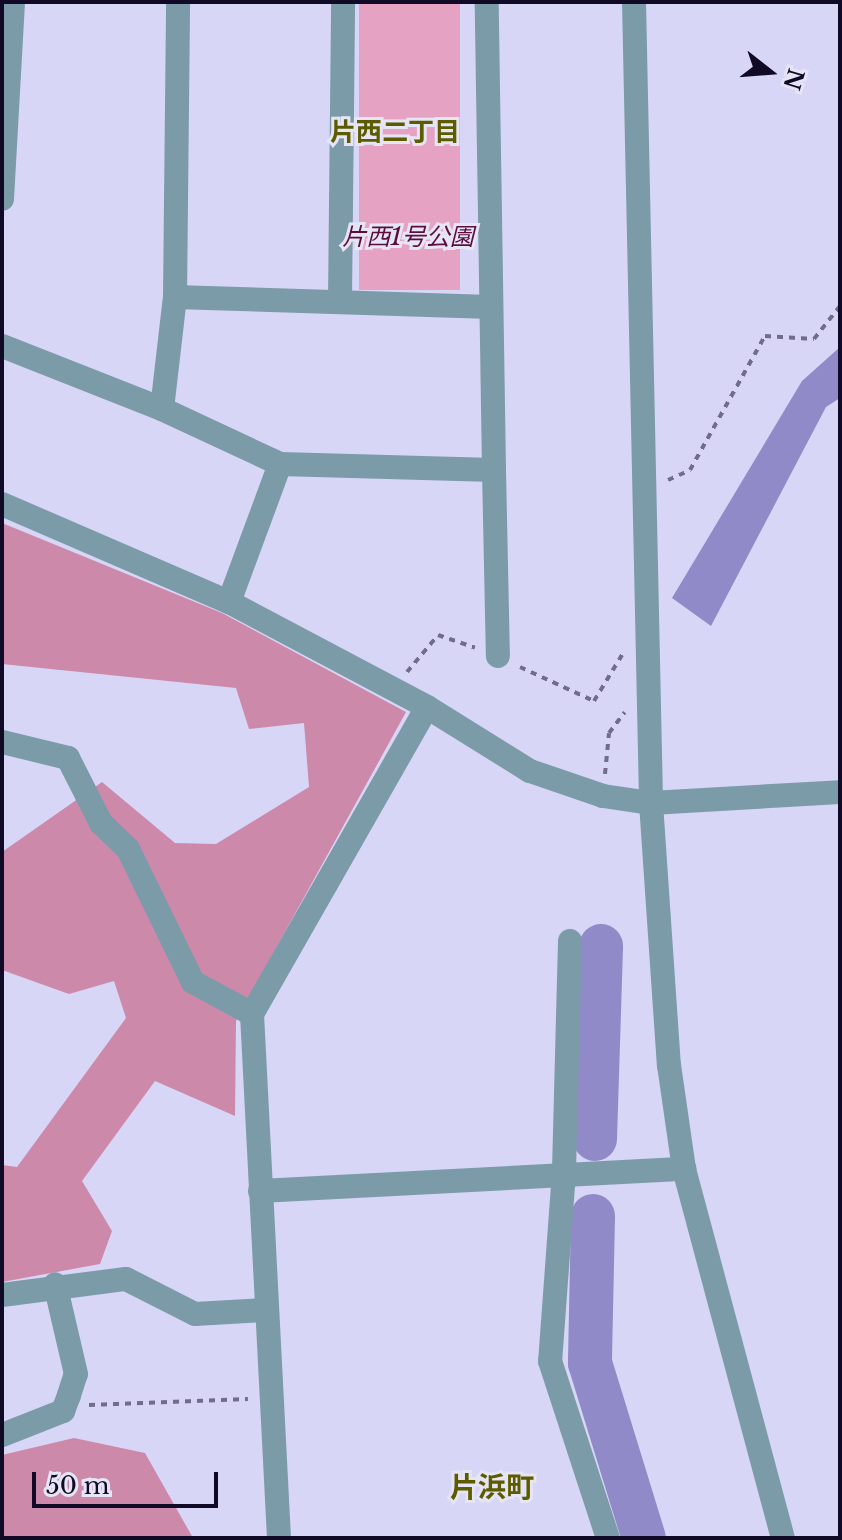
<!DOCTYPE html>
<html>
<head>
<meta charset="utf-8">
<style>
  body { margin:0 }
  #map { position:relative; width:842px; height:1540px; overflow:hidden; background:#d8d6f6; font-family:"Libre Baskerville","Noto Sans JP",serif }
  div>[style] { position:absolute }
  .green>* { inset:0; background:#e6a2c3; transform-origin:0 0 }
  .forest>* { inset:0; background:#cc89aa }
  .water>* { inset:0; background:#918ac8 }
  .river>* { height:44px; margin:-22px; padding:0 22px; transform-origin:22px; border-radius:22px; background:#918ac8 }
  .path>* { height:4px; margin-top:-2px; transform-origin:0; background:repeating-linear-gradient(90deg,#706c8a 0 6px,transparent 0 12px) }
  .minor>* { height:24px; margin:-12px; padding:0 12px; transform-origin:12px; border-radius:12px; background:#7b9ba9 }
  .tertiary>* { height:24px; margin:-12px; padding:0 12px; transform-origin:12px; border-radius:12px; background:#7b9ba9 }
  span { translate:-50% -50%; white-space:nowrap; text-align:center; line-height:1.15; -webkit-text-stroke:6px #e6e5f5; paint-order:stroke }
  .park-label { font-size:24px; color:#5c0d3e; font-style:italic }
  .neighbourhood-label { font-size:26px; color:#5d5b00; font-weight:700 }
  .quarter-label { font-size:28px; color:#5d5b00; font-weight:700 }
  .frame { position:absolute; inset:0; border:4px solid #100a26; pointer-events:none }
  .north { position:absolute; left:730px; top:32px; width:80px; height:80px; -webkit-text-stroke:6px #e6e5f5; paint-order:stroke; rotate:107deg; font-size:22px; font-weight:700; line-height:32px; text-align:center; color:#100a26 }
  .north::after { content:''; display:block; margin:auto; width:28px; height:36px; background:#100a26; clip-path:polygon(50% 0,100% 100%,50% 72%,0 100%) }
  .scale { position:absolute; left:32px; top:1472px; width:186px; height:36px; box-sizing:border-box; border:4px solid #100a26; border-top:0; padding-left:10px; font-size:24px; line-height:28px; white-space:nowrap; color:#100a26; -webkit-text-stroke:6px #e6e5f5; paint-order:stroke }
</style>
</head>
<body>
<div id="map">
  <div class="green">
    <i style="left:359px;top:2px;width:101px;height:288px"></i>
  </div>
  <div class="forest">
    <i style="clip-path:polygon(2px 523px,222px 613px,406px 712px,236px 1021px,235px 1116px,155px 1081px,82px 1181px,112px 1231px,100px 1264px,2px 1282px,2px 1165px,17px 1167px,126px 1018px,114px 981px,69px 994px,2px 970px,2px 852px,102px 782px,175px 843px,216px 844px,309px 787px,304px 723px,249px 729px,236px 688px,2px 664px)"></i>
    <i style="clip-path:polygon(74px 1438px,145px 1453px,193px 1538px,2px 1538px,2px 1455px)"></i>
  </div>
  <div class="water">
    <i style="clip-path:polygon(840px 347px,840px 398px,826px 407px,711px 626px,672px 598px,802px 381px)"></i>
  </div>
  <div class="river">
    <i style="left:595px;top:1139px;width:193px;rotate:-88.2deg"></i>
    <i style="left:593px;top:1216px;width:147px;rotate:91.2deg"></i>
    <i style="left:590px;top:1363px;width:183px;rotate:72.9deg"></i>
  </div>
  <div class="path">
    <i style="left:668px;top:480px;width:24px;rotate:-24deg"></i>
    <i style="left:690px;top:470px;width:154px;rotate:-60.8deg"></i>
    <i style="left:765px;top:336px;width:49px;rotate:3.5deg"></i>
    <i style="left:814px;top:339px;width:42px;rotate:-51.8deg"></i>
    <i style="left:520px;top:667px;width:81px;rotate:24.7deg"></i>
    <i style="left:594px;top:701px;width:54px;rotate:-58.7deg"></i>
    <i style="left:407px;top:672px;width:48px;rotate:-50deg"></i>
    <i style="left:438px;top:635px;width:39px;rotate:19deg"></i>
    <i style="left:605px;top:774px;width:41px;rotate:-84.4deg"></i>
    <i style="left:609px;top:733px;width:26px;rotate:-53deg"></i>
    <i style="left:89px;top:1405px;width:159px;rotate:-2.2deg"></i>
  </div>
  <div class="minor">
    <i style="left:2px;top:199px;width:197px;rotate:-86.8deg"></i>
    <i style="left:175px;top:297px;width:316px;rotate:1.8deg"></i>
    <i style="left:340px;top:300px;width:298px;rotate:-89.4deg"></i>
    <i style="left:2px;top:346px;width:172px;rotate:21.5deg"></i>
    <i style="left:162px;top:409px;width:130px;rotate:25deg"></i>
    <i style="left:162px;top:409px;width:113px;rotate:-83.4deg"></i>
    <i style="left:175px;top:297px;width:295px;rotate:-89.4deg"></i>
    <i style="left:494px;top:470px;width:186px;rotate:88.8deg"></i>
    <i style="left:229px;top:602px;width:147px;rotate:-69.7deg"></i>
    <i style="left:280px;top:464px;width:214px;rotate:1.6deg"></i>
    <i style="left:494px;top:470px;width:468px;rotate:-90.9deg"></i>
    <i style="left:2px;top:742px;width:68px;rotate:13.6deg"></i>
    <i style="left:68px;top:758px;width:73px;rotate:63.1deg"></i>
    <i style="left:101px;top:823px;width:37px;rotate:44deg"></i>
    <i style="left:128px;top:849px;width:148px;rotate:64deg"></i>
    <i style="left:193px;top:982px;width:67px;rotate:28.5deg"></i>
    <i style="left:570px;top:941px;width:231px;rotate:91.5deg"></i>
    <i style="left:564px;top:1172px;width:190px;rotate:94.2deg"></i>
    <i style="left:550px;top:1361px;width:186px;rotate:71.9deg"></i>
    <i style="left:260px;top:1191px;width:425px;rotate:-3deg"></i>
    <i style="left:2px;top:1295px;width:125px;rotate:-7.4deg"></i>
    <i style="left:126px;top:1279px;width:77px;rotate:26.9deg"></i>
    <i style="left:195px;top:1314px;width:69px;rotate:-3.3deg"></i>
    <i style="left:2px;top:1435px;width:66px;rotate:-21.5deg"></i>
    <i style="left:63px;top:1411px;width:17px;rotate:-69deg"></i>
    <i style="left:69px;top:1395px;width:22px;rotate:-72deg"></i>
    <i style="left:76px;top:1374px;width:92px;rotate:-103.1deg"></i>
    <i style="left:279px;top:1538px;width:525px;rotate:-92.95deg"></i>
    <i style="left:252px;top:1014px;width:353px;rotate:-60.3deg"></i>
  </div>
  <div class="tertiary">
    <i style="left:634px;top:2px;width:801px;rotate:88.78deg"></i>
    <i style="left:651px;top:803px;width:263px;rotate:86.1deg"></i>
    <i style="left:669px;top:1065px;width:105px;rotate:81.8deg"></i>
    <i style="left:684px;top:1169px;width:382px;rotate:75deg"></i>
    <i style="left:2px;top:504px;width:247px;rotate:23.4deg"></i>
    <i style="left:229px;top:602px;width:224px;rotate:27.9deg"></i>
    <i style="left:427px;top:707px;width:121px;rotate:31.9deg"></i>
    <i style="left:530px;top:771px;width:77px;rotate:18.9deg"></i>
    <i style="left:603px;top:796px;width:49px;rotate:8.3deg"></i>
    <i style="left:651px;top:803px;width:189px;rotate:-3.3deg"></i>
  </div>
  <div class="park-label">
    <span style="left:408px;top:237px">片西1号公園</span>
  </div>
  <div class="neighbourhood-label">
    <span style="left:395px;top:133px">片西二丁目</span>
  </div>
  <div class="quarter-label">
    <span style="left:492px;top:1488px">片浜町</span>
  </div>
  <div class="frame"></div>
  <div class="north">N</div>
  <div class="scale">50 m</div>
</div>
</body>
</html>
